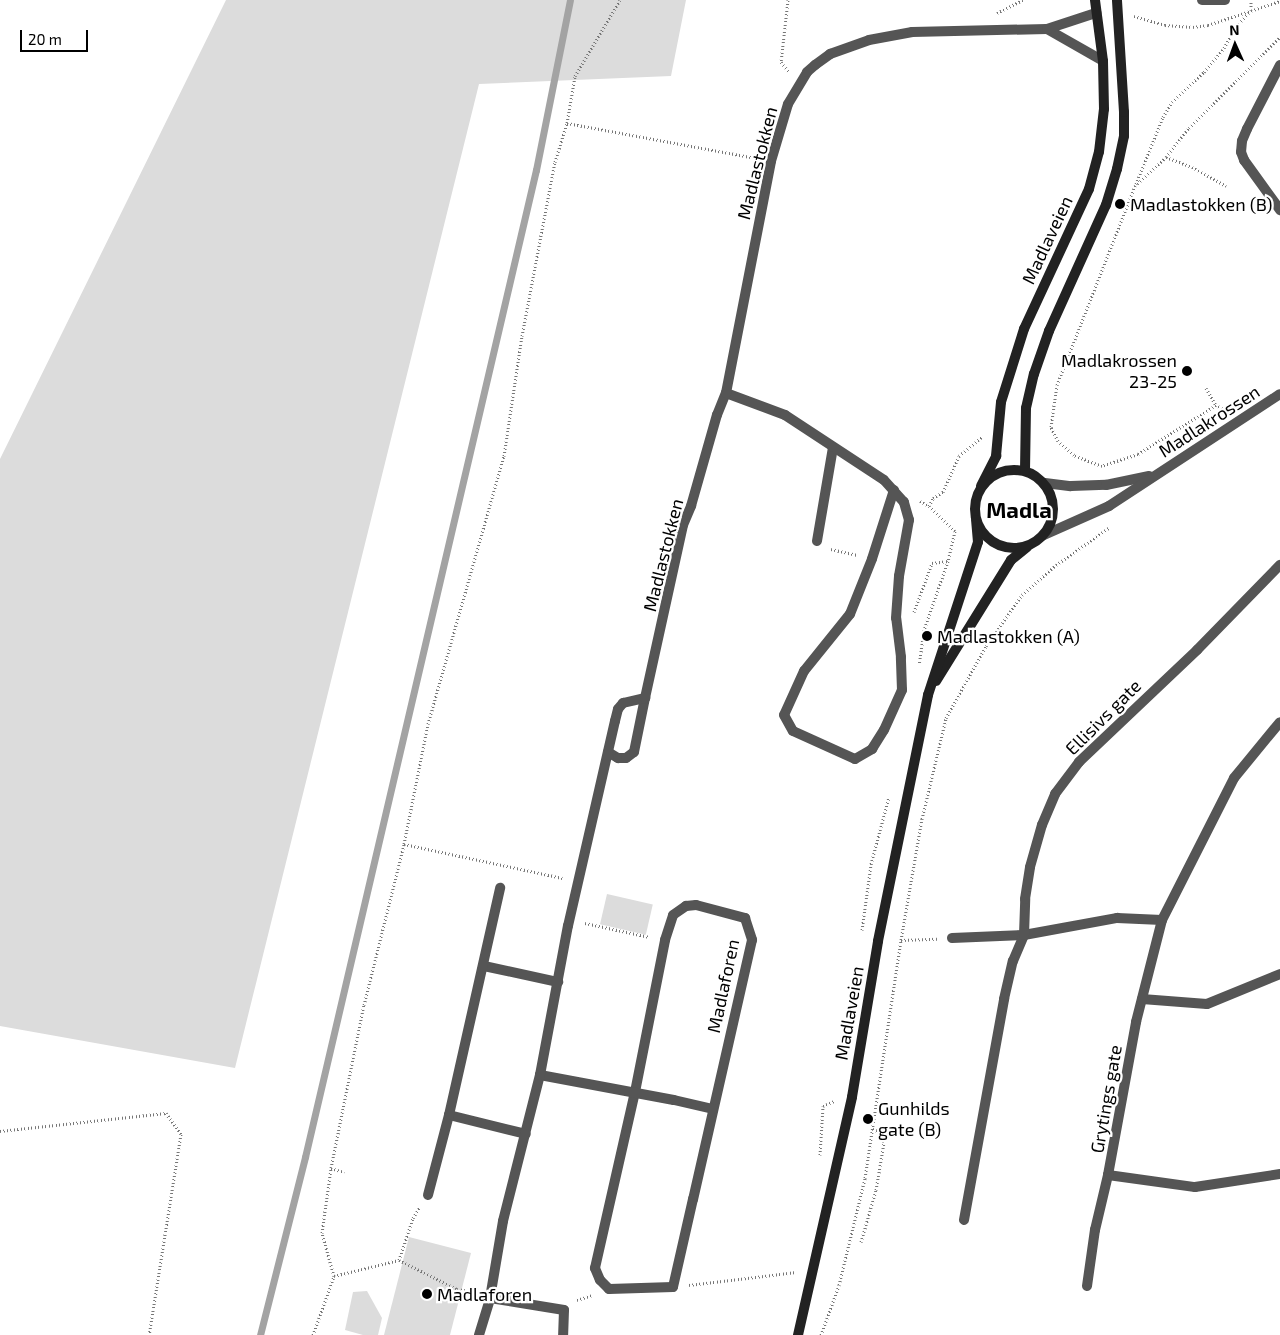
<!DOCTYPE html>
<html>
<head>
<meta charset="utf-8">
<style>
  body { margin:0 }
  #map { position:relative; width:1280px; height:1335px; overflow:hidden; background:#fff; font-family:"Exo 2",sans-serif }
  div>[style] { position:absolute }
  .green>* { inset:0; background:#dcdcdc; transform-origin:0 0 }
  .stream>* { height:7px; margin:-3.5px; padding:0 3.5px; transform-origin:3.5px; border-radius:3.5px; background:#a3a3a3 }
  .path>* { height:3px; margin-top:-1.5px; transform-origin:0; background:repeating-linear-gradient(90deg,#777 0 1px,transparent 0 3.5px) }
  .service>* { height:10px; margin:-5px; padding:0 5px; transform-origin:5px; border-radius:5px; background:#555 }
  .minor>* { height:10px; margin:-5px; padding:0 5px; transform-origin:5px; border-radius:5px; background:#555 }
  .secondary>* { height:10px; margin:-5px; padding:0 5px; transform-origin:5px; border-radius:5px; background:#222 }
  .secondary>.ring { margin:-5px; padding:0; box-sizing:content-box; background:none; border:10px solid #222; border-radius:50% }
  .dots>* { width:14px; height:14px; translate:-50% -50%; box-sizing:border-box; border:2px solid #fff; border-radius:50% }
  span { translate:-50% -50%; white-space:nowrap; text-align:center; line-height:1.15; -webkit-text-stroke:4.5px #fff; paint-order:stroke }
  .street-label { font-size:18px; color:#000 }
  .poi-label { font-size:18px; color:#000 }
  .left { translate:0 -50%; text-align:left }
  .right { translate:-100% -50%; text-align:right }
  .district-label { font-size:22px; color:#000; font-weight:700 }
  .north { position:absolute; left:1210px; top:20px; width:50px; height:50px; -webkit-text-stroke:4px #fff; paint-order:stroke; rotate:358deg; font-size:14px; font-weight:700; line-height:20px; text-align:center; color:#000 }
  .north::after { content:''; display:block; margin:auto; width:18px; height:22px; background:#000; clip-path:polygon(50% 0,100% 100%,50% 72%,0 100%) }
  .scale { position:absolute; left:20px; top:30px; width:68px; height:22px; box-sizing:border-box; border:2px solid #000; border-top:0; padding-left:6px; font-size:15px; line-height:18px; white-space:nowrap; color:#000; -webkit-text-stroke:4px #fff; paint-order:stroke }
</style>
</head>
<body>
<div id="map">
  <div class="green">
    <i style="clip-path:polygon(226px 0,686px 0,671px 76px,479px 84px,235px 1068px,0 1026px,0 459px)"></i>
    <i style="left:607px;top:894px;width:47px;height:31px;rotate:13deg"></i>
    <i style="clip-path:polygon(409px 1237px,471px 1253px,450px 1335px,384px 1335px)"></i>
    <i style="clip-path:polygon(367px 1291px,382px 1318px,378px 1335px,363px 1335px,345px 1330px,353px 1292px)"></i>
  </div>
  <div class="stream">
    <i style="left:260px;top:1335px;width:184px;rotate:-75.8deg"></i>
    <i style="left:305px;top:1157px;width:1014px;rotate:-76.83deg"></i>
    <i style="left:536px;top:170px;width:173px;rotate:-78.7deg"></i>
  </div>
  <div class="path">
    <i style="left:788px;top:0;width:62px;rotate:96.4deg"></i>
    <i style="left:781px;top:62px;width:13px;rotate:51deg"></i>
    <i style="left:997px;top:13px;width:29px;rotate:-27deg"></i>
    <i style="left:1134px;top:16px;width:32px;rotate:16deg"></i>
    <i style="left:1165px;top:25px;width:28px;rotate:4deg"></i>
    <i style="left:1193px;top:27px;width:15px;rotate:-8deg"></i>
    <i style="left:1208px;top:25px;width:76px;rotate:-18.4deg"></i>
    <i style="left:567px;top:123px;width:192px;rotate:10.5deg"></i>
    <i style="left:1166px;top:157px;width:28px;rotate:21deg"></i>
    <i style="left:1192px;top:167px;width:39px;rotate:29deg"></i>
    <i style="left:1136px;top:184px;width:72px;rotate:-68.1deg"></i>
    <i style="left:1163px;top:117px;width:17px;rotate:-59deg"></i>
    <i style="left:1172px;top:102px;width:44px;rotate:-43.2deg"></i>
    <i style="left:1204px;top:72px;width:31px;rotate:-50deg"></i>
    <i style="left:1224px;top:48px;width:21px;rotate:-62deg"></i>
    <i style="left:1234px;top:29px;width:25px;rotate:-48deg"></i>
    <i style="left:1251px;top:10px;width:10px;rotate:-90deg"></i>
    <i style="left:1206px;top:388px;width:20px;rotate:60deg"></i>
    <i style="left:1225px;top:410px;width:10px;rotate:-151deg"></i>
    <i style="left:1216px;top:405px;width:92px;rotate:147.9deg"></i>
    <i style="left:1138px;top:454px;width:38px;rotate:162deg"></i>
    <i style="left:1102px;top:466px;width:30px;rotate:-159deg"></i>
    <i style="left:1074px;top:455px;width:21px;rotate:-139deg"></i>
    <i style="left:1058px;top:441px;width:16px;rotate:-117deg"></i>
    <i style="left:1051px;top:427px;width:42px;rotate:-81.9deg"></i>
    <i style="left:1057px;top:385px;width:214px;rotate:-68.6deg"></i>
    <i style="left:1135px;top:186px;width:42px;rotate:-43.1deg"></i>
    <i style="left:1166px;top:157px;width:37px;rotate:-52deg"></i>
    <i style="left:1189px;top:128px;width:129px;rotate:-45deg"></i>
    <i style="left:920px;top:501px;width:10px;rotate:29deg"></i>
    <i style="left:929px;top:506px;width:9px;rotate:-63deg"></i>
    <i style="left:933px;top:498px;width:12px;rotate:-31deg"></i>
    <i style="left:943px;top:492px;width:39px;rotate:-66deg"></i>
    <i style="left:959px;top:456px;width:31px;rotate:-40deg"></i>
    <i style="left:929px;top:506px;width:36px;rotate:44deg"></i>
    <i style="left:955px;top:531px;width:31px;rotate:103deg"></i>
    <i style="left:831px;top:549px;width:27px;rotate:13deg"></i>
    <i style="left:914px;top:612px;width:52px;rotate:-69.8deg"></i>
    <i style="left:932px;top:563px;width:16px;rotate:-7deg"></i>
    <i style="left:948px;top:561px;width:73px;rotate:109.2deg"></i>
    <i style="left:924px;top:630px;width:34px;rotate:98deg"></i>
    <i style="left:404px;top:844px;width:162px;rotate:12.1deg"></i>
    <i style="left:585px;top:923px;width:66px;rotate:12.3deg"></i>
    <i style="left:862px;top:930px;width:67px;rotate:-82.2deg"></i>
    <i style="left:871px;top:864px;width:69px;rotate:-75deg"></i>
    <i style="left:901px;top:940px;width:36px;rotate:-2deg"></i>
    <i style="left:0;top:1131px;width:167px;rotate:-6.2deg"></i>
    <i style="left:166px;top:1113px;width:26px;rotate:54deg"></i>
    <i style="left:181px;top:1134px;width:204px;rotate:99deg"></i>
    <i style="left:820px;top:1155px;width:49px;rotate:-86.5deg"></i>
    <i style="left:823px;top:1106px;width:12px;rotate:-24deg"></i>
    <i style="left:331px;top:1168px;width:14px;rotate:17deg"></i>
    <i style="left:861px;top:1242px;width:54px;rotate:-73.9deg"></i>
    <i style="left:876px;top:1190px;width:49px;rotate:-80.5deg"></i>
    <i style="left:884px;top:1142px;width:11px;rotate:-112deg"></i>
    <i style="left:880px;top:1132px;width:8px;rotate:-157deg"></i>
    <i style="left:399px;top:1260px;width:65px;rotate:26.6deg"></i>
    <i style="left:457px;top:1289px;width:19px;rotate:9deg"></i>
    <i style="left:334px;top:1276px;width:67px;rotate:-13.8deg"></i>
    <i style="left:399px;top:1260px;width:44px;rotate:-71.6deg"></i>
    <i style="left:413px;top:1218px;width:13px;rotate:-58deg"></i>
    <i style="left:689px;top:1285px;width:108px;rotate:-6.9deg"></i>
    <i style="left:577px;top:1300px;width:16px;rotate:-18deg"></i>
    <i style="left:313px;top:1335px;width:63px;rotate:-70.4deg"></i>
    <i style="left:334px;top:1276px;width:45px;rotate:-105.6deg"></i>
    <i style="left:322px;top:1233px;width:66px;rotate:-82.1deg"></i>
    <i style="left:331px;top:1168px;width:166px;rotate:-78.6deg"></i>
    <i style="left:364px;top:1005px;width:166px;rotate:-76deg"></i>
    <i style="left:404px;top:844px;width:122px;rotate:-78.7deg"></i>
    <i style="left:428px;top:724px;width:279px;rotate:-74.2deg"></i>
    <i style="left:504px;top:456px;width:121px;rotate:-81.5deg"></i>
    <i style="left:522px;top:336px;width:177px;rotate:-79.3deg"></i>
    <i style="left:555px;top:162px;width:41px;rotate:-72.9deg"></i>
    <i style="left:567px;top:123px;width:48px;rotate:-80.3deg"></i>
    <i style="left:575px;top:76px;width:88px;rotate:-59.4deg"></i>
    <i style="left:821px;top:1335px;width:53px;rotate:-70.2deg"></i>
    <i style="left:839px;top:1285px;width:110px;rotate:-76.3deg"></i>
    <i style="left:865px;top:1178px;width:241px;rotate:-81.4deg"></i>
    <i style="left:901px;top:940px;width:123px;rotate:-80.2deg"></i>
    <i style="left:922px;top:819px;width:104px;rotate:-76.6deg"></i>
    <i style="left:946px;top:718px;width:82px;rotate:-60.9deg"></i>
    <i style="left:986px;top:646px;width:62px;rotate:-54.8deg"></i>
    <i style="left:1022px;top:595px;width:45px;rotate:-41.4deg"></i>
    <i style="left:1056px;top:565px;width:66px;rotate:-35.1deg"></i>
  </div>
  <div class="service">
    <i style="left:1202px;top:0;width:23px"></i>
    <i style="left:1280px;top:65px;width:72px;rotate:117.3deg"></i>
    <i style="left:1247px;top:129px;width:13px;rotate:113deg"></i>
    <i style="left:1242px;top:141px;width:11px;rotate:95deg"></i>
    <i style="left:1241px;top:152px;width:9px;rotate:69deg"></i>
    <i style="left:1244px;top:160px;width:62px;rotate:54.2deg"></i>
    <i style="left:894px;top:490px;width:72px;rotate:107.7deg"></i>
    <i style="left:872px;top:559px;width:59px;rotate:111.8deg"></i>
    <i style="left:850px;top:614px;width:73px;rotate:128.9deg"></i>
    <i style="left:804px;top:671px;width:48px;rotate:114.4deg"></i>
    <i style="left:784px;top:715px;width:18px;rotate:61deg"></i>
    <i style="left:793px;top:731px;width:68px;rotate:24.3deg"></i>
    <i style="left:855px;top:759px;width:20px;rotate:-30deg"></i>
    <i style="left:872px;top:749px;width:22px;rotate:-58deg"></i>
    <i style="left:884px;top:730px;width:44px;rotate:-65.8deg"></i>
    <i style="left:902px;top:690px;width:33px;rotate:-92deg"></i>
    <i style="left:901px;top:657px;width:39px;rotate:-97deg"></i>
    <i style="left:896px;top:618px;width:42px;rotate:-85.9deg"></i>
    <i style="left:899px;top:576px;width:57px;rotate:-79.9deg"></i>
    <i style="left:909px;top:520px;width:19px;rotate:-106deg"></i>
    <i style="left:817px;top:541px;width:95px;rotate:-80.3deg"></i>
  </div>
  <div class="minor">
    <i style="left:1047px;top:29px;width:64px;rotate:29.7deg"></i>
    <i style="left:726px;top:393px;width:63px;rotate:20.4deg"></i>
    <i style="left:785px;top:415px;width:118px;rotate:33.3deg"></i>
    <i style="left:884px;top:480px;width:30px;rotate:48deg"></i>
    <i style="left:1045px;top:483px;width:26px;rotate:7deg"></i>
    <i style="left:1071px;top:486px;width:35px;rotate:-2deg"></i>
    <i style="left:1106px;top:485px;width:44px;rotate:-11.8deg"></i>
    <i style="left:1044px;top:535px;width:71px;rotate:-24deg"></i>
    <i style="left:1109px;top:506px;width:204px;rotate:-33.2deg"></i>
    <i style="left:608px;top:752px;width:12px;rotate:31deg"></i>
    <i style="left:618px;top:758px;width:8px"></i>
    <i style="left:626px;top:758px;width:10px;rotate:-37deg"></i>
    <i style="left:634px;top:752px;width:55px;rotate:-78.5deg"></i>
    <i style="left:696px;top:905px;width:51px;rotate:14.9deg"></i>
    <i style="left:745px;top:918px;width:23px;rotate:72deg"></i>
    <i style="left:752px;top:940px;width:266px;rotate:102.8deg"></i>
    <i style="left:693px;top:1199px;width:90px;rotate:102.8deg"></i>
    <i style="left:673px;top:1287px;width:64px;rotate:178.2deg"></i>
    <i style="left:609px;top:1289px;width:13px;rotate:-135deg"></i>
    <i style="left:600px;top:1280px;width:13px;rotate:-113deg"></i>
    <i style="left:595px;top:1268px;width:180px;rotate:-77.2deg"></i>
    <i style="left:635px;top:1092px;width:155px;rotate:-78.8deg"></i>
    <i style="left:665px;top:940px;width:26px;rotate:-72deg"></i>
    <i style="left:673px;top:915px;width:16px;rotate:-35deg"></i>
    <i style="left:686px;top:906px;width:10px;rotate:-6deg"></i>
    <i style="left:952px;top:938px;width:72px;rotate:-2.4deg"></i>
    <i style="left:1024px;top:935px;width:95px;rotate:-10.4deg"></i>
    <i style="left:1117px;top:918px;width:45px;rotate:2.5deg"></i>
    <i style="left:484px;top:966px;width:76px;rotate:12.2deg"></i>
    <i style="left:1142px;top:999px;width:65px;rotate:4.4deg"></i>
    <i style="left:1207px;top:1004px;width:79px;rotate:-22.3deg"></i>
    <i style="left:540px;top:1075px;width:136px;rotate:10.6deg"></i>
    <i style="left:674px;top:1100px;width:40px;rotate:13deg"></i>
    <i style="left:449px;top:1115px;width:79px;rotate:13.9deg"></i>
    <i style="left:1108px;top:1175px;width:88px;rotate:7.9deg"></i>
    <i style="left:1195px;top:1187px;width:86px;rotate:-8.7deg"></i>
    <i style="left:428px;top:1195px;width:83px;rotate:-75.3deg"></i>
    <i style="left:449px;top:1115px;width:233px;rotate:-77.3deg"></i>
    <i style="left:964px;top:1220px;width:225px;rotate:-79.7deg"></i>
    <i style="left:1004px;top:999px;width:39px;rotate:-77deg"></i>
    <i style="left:1013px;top:961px;width:28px;rotate:-67deg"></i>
    <i style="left:1024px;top:935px;width:36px;rotate:-88deg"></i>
    <i style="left:1025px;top:899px;width:32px;rotate:-81deg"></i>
    <i style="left:1030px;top:867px;width:44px;rotate:-74.1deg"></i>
    <i style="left:1042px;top:825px;width:34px;rotate:-67deg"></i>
    <i style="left:1055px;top:794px;width:40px;rotate:-53deg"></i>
    <i style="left:1079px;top:762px;width:163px;rotate:-43.5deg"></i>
    <i style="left:1197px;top:650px;width:119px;rotate:-45.7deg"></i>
    <i style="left:1087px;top:1286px;width:57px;rotate:-81.9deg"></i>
    <i style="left:1095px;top:1230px;width:57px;rotate:-76.7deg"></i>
    <i style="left:1108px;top:1175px;width:156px;rotate:-79.6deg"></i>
    <i style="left:1136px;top:1022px;width:105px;rotate:-75.7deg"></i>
    <i style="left:1162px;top:920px;width:159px;rotate:-63.1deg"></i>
    <i style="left:1234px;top:778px;width:72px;rotate:-50.6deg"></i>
    <i style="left:490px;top:1298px;width:75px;rotate:9.2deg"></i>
    <i style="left:564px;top:1310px;width:25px;rotate:92deg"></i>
    <i style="left:479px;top:1335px;width:39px;rotate:-73deg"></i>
    <i style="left:490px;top:1298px;width:78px;rotate:-80.4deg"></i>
    <i style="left:503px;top:1221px;width:151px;rotate:-75.8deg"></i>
    <i style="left:540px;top:1075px;width:152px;rotate:-79.4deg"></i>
    <i style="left:568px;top:926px;width:210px;rotate:-77.1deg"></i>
    <i style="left:615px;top:721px;width:12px;rotate:-76deg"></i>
    <i style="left:618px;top:709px;width:8px;rotate:-50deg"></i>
    <i style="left:623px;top:703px;width:23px;rotate:-13deg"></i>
    <i style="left:645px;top:698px;width:177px;rotate:-77.6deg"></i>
    <i style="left:683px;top:525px;width:21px;rotate:-67deg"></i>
    <i style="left:691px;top:506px;width:95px;rotate:-74.1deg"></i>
    <i style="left:717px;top:415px;width:24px;rotate:-68deg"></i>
    <i style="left:726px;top:393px;width:236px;rotate:-79deg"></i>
    <i style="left:771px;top:161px;width:59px;rotate:-73.4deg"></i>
    <i style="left:788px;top:104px;width:37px;rotate:-59deg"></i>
    <i style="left:807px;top:72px;width:11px;rotate:-41deg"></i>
    <i style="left:815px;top:65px;width:19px;rotate:-36deg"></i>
    <i style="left:830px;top:54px;width:41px;rotate:-19.7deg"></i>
    <i style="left:869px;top:40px;width:44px;rotate:-10.5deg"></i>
    <i style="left:912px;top:32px;width:135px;rotate:-1.3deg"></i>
    <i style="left:1047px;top:29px;width:52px;rotate:-18.1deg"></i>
  </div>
  <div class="secondary">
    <i class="ring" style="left:975px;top:470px;width:68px;height:68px"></i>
    <i style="left:1025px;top:471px;width:63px;rotate:-89.1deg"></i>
    <i style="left:1026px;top:408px;width:35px;rotate:-77deg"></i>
    <i style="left:1034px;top:374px;width:46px;rotate:-70.8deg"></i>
    <i style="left:1049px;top:331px;width:138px;rotate:-65.7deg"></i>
    <i style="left:1106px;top:205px;width:38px;rotate:-73deg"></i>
    <i style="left:1117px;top:169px;width:34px;rotate:-78deg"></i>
    <i style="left:1124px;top:136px;width:24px;rotate:-90deg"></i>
    <i style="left:1124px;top:112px;width:112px;rotate:-93.6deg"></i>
    <i style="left:981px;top:486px;width:34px;rotate:-63deg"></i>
    <i style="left:996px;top:456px;width:54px;rotate:-84.7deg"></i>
    <i style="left:1001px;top:402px;width:77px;rotate:-72.5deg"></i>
    <i style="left:1024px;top:329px;width:154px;rotate:-65.1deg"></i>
    <i style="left:1089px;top:189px;width:38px;rotate:-75deg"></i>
    <i style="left:1099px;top:152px;width:43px;rotate:-83.4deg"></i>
    <i style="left:1104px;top:109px;width:48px;rotate:-91.2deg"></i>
    <i style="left:1103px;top:61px;width:62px;rotate:-97.5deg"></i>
    <i style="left:936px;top:681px;width:142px;rotate:-58.2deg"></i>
    <i style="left:1011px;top:560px;width:21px;rotate:-39deg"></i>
    <i style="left:798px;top:1335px;width:244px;rotate:-77.2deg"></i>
    <i style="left:852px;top:1097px;width:158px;rotate:-80.5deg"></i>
    <i style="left:878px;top:941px;width:251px;rotate:-78.5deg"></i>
    <i style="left:928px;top:695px;width:161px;rotate:-71.9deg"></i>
    <i style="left:978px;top:542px;width:22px;rotate:-95deg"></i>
  </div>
  <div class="dots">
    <i style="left:1120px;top:204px;background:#000"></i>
    <i style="left:1187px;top:371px;background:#000"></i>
    <i style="left:927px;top:636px;background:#000"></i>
    <i style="left:868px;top:1119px;background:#000"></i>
    <i style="left:427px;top:1294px;background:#000"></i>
  </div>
  <div class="street-label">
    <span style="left:757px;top:163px;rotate:-76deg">Madlastokken</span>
    <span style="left:1047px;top:240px;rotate:-65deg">Madlaveien</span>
    <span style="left:1209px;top:421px;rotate:-33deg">Madlakrossen</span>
    <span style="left:663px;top:555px;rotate:-76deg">Madlastokken</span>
    <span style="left:1103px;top:717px;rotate:-45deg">Ellisivs gate</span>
    <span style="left:723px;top:986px;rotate:-78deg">Madlaforen</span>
    <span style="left:849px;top:1013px;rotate:-80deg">Madlaveien</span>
    <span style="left:1106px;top:1099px;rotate:-80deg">Grytings gate</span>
  </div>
  <div class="poi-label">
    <span class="left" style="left:1130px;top:204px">Madlastokken (B)</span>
    <span class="right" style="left:1177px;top:371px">Madlakrossen<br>23-25</span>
    <span class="left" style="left:937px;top:636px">Madlastokken (A)</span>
    <span class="left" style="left:878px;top:1119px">Gunhilds<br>gate (B)</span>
    <span class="left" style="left:437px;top:1294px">Madlaforen</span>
  </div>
  <div class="district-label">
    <span style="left:1019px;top:510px">Madla</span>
  </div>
  <div class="north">N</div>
  <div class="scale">20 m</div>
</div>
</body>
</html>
